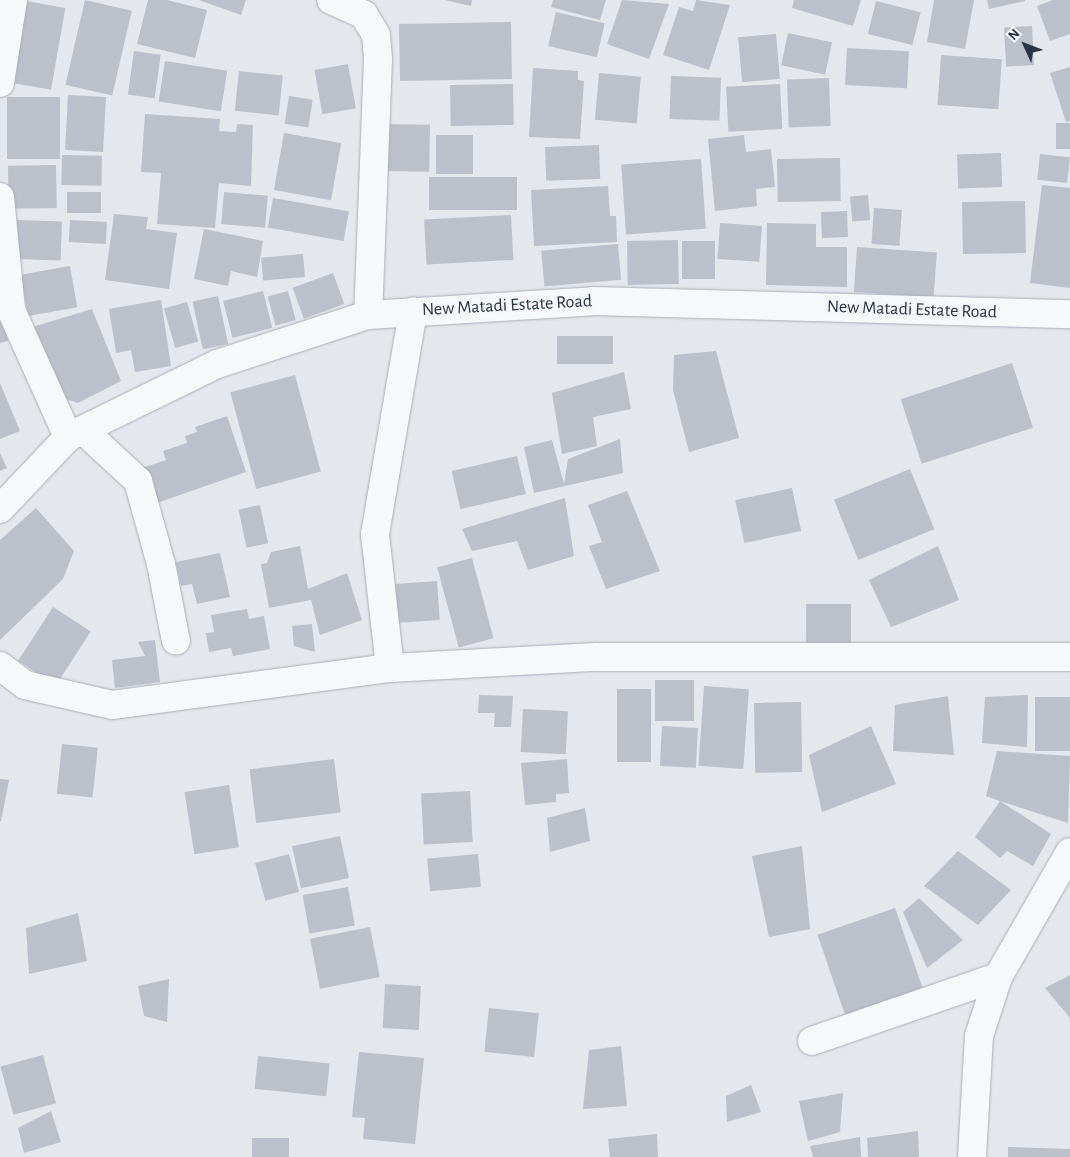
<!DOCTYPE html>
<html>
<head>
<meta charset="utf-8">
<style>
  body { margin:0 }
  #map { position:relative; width:1070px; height:1157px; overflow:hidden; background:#e4e7ec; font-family:"Alegreya Sans",sans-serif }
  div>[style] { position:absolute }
  .building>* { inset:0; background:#bbc0ca; transform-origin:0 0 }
  .roads { filter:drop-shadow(0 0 1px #a9aeb7) drop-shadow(0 0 1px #a9aeb7) }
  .minor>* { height:28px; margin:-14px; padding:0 14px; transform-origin:14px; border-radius:14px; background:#f7f8fa }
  span { translate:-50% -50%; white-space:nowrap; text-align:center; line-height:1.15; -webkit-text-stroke:4.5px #f4f6f9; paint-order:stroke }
  .street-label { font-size:18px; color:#2b3445 }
  .north { position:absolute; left:1000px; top:20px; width:50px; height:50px; -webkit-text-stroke:4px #f4f6f9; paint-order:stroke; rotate:313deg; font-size:14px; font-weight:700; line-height:20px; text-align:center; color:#2b3445 }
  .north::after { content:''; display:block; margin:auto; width:18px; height:22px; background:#2b3445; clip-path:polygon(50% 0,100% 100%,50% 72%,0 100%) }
</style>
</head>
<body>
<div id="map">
  <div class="building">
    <i style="left:85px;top:0;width:48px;height:87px;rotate:13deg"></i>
    <i style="clip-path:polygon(148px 0,167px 0,207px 10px,195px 58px,137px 44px)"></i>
    <i style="clip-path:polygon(199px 0,246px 0,241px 15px)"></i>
    <i style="clip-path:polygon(445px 0,472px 0,471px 6px)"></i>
    <i style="clip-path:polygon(553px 0,606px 0,600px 20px,551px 7px)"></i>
    <i style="clip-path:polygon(622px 0,669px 4px,649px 59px,607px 44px)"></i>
    <i style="clip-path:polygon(696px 0,730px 5px,709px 70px,663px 55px,679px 7px,693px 11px)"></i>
    <i style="clip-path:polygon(794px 0,861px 0,853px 26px,792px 8px)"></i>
    <i style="clip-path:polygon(934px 0,974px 0,965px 49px,927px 42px)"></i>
    <i style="clip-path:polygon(987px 0,1025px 0,1025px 1px,989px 9px)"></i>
    <i style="clip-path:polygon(1053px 0,1070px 0,1070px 34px,1050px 41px,1037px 6px)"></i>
    <i style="left:26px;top:1px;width:40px;height:83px;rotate:10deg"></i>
    <i style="left:876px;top:1px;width:46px;height:34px;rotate:14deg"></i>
    <i style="left:556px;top:12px;width:50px;height:35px;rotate:13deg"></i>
    <i style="left:511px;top:22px;width:57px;height:112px;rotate:89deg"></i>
    <i style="left:1032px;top:26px;width:39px;height:28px;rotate:87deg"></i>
    <i style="left:788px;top:33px;width:45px;height:33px;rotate:12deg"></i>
    <i style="left:776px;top:34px;width:45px;height:38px;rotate:85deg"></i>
    <i style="left:847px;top:48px;width:62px;height:37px;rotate:3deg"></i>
    <i style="left:134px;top:51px;width:27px;height:44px;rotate:8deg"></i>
    <i style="left:941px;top:55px;width:61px;height:50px;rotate:4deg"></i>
    <i style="left:165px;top:61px;width:63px;height:41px;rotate:9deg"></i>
    <i style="left:348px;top:64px;width:45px;height:34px;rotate:80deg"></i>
    <i style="clip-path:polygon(1070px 67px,1070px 121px,1066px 122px,1050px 73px)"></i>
    <i style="clip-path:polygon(533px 68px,578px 71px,578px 80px,584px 81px,580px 139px,529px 137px)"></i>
    <i style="left:239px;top:71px;width:44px;height:40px;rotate:6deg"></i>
    <i style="left:599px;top:73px;width:42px;height:47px;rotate:5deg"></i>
    <i style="left:671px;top:76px;width:50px;height:43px;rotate:2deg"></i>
    <i style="left:829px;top:78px;width:48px;height:42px;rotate:88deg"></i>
    <i style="left:513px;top:84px;width:41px;height:63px;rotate:89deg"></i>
    <i style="left:780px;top:84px;width:45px;height:54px;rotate:87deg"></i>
    <i style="left:68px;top:95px;width:38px;height:55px;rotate:3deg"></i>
    <i style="left:289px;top:96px;width:24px;height:28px;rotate:9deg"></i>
    <i style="left:7px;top:97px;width:53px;height:62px"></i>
    <i style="clip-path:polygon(145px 114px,220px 119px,219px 131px,236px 132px,237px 124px,253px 125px,251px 186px,219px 183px,215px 228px,157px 224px,161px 173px,141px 172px)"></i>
    <i style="left:1070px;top:123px;width:26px;height:14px;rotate:90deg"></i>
    <i style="left:381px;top:124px;width:49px;height:47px;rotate:1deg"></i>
    <i style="left:284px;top:133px;width:58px;height:58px;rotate:10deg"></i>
    <i style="left:436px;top:135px;width:37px;height:39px"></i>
    <i style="clip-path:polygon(744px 135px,746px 152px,771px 149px,775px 187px,756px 189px,757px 206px,715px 211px,708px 139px)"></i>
    <i style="left:599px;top:145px;width:34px;height:54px;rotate:88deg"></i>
    <i style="left:1001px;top:153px;width:34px;height:44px;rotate:88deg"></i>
    <i style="left:1040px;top:154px;width:30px;height:26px;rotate:6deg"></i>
    <i style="left:62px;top:155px;width:40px;height:30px;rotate:1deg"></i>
    <i style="left:840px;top:158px;width:43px;height:63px;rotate:89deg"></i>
    <i style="left:701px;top:159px;width:70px;height:80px;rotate:86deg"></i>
    <i style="left:56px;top:165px;width:43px;height:48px;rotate:89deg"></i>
    <i style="left:517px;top:177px;width:33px;height:88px;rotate:90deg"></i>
    <i style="clip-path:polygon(1042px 185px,1070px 188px,1070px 288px,1030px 283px)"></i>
    <i style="clip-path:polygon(608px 186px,610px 216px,616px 216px,617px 242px,534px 246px,531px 190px)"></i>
    <i style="left:67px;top:192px;width:34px;height:21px"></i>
    <i style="left:224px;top:192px;width:44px;height:32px;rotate:5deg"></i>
    <i style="left:868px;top:195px;width:25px;height:18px;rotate:85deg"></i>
    <i style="left:273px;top:198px;width:77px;height:30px;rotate:10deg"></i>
    <i style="left:1025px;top:201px;width:52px;height:63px;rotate:89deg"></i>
    <i style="left:874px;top:208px;width:28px;height:36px;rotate:4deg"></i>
    <i style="left:847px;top:211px;width:26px;height:26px;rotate:88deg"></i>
    <i style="clip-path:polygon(114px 214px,148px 217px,146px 229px,177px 233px,169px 289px,105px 280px)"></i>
    <i style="left:511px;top:215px;width:45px;height:87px;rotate:87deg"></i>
    <i style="left:16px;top:220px;width:46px;height:39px;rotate:2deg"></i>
    <i style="left:70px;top:220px;width:37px;height:22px;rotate:3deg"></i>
    <i style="left:720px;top:223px;width:42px;height:36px;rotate:4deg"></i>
    <i style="clip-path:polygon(767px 223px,816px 224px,816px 247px,847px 247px,847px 287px,766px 285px)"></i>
    <i style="clip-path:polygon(204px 229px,263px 241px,257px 277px,231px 271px,228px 286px,194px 279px)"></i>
    <i style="left:678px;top:240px;width:44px;height:51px;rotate:89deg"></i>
    <i style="left:682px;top:241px;width:33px;height:38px"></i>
    <i style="left:618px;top:244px;width:36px;height:77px;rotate:85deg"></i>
    <i style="left:857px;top:247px;width:80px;height:45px;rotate:4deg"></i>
    <i style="left:303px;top:254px;width:23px;height:42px;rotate:85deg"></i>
    <i style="left:70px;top:266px;width:42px;height:50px;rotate:80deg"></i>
    <i style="left:333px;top:273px;width:33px;height:43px;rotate:70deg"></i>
    <i style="left:263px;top:291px;width:38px;height:41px;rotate:76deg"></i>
    <i style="left:288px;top:291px;width:30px;height:21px;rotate:75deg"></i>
    <i style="left:218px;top:296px;width:49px;height:26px;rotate:78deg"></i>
    <i style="clip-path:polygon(161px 300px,171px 366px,135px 372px,131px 350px,116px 353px,109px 309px)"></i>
    <i style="clip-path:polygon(0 301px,8px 341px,0 343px)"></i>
    <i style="left:187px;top:302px;width:41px;height:24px;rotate:74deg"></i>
    <i style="clip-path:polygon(92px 309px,121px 381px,78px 403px,56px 396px,26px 329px)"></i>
    <i style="left:613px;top:336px;width:28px;height:56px;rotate:90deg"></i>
    <i style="clip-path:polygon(716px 351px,739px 438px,689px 452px,673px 390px,674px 355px)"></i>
    <i style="left:1012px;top:363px;width:68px;height:117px;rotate:72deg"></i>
    <i style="clip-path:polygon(624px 372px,631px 409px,593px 417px,597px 446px,562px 454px,552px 393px)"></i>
    <i style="left:295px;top:375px;width:100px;height:67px;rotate:75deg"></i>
    <i style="clip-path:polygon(0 383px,20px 431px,0 439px)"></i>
    <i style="clip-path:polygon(227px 416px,246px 472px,151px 505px,139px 469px,166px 460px,163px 451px,187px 443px,185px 436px,197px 432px,195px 427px)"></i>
    <i style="clip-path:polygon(620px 439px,623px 473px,534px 493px,524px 447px,552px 440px,564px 484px,568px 459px)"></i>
    <i style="clip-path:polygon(0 453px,7px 468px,0 471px)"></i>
    <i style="left:517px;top:456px;width:39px;height:67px;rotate:77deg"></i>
    <i style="left:910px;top:469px;width:65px;height:82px;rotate:68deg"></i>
    <i style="left:792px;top:488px;width:44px;height:58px;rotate:78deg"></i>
    <i style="clip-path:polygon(627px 491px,660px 571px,606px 589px,589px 546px,602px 542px,588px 505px)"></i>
    <i style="clip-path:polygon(565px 498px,574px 556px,528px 570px,517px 541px,472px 551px,462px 529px)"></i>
    <i style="left:260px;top:505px;width:39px;height:22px;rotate:78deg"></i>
    <i style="clip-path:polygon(36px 508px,74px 551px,63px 579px,0 640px,0 540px)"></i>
    <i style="clip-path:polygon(300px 546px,308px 589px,347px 573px,362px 620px,320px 635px,311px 600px,269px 608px,261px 564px,267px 563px,271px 552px)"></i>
    <i style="clip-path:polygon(938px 546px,959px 600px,891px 627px,869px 580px)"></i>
    <i style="clip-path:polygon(220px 553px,230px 597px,197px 604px,192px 584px,181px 586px,176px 562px)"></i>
    <i style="left:472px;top:558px;width:83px;height:36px;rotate:75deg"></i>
    <i style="left:437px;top:581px;width:39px;height:45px;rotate:86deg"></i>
    <i style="left:806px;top:604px;width:45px;height:41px"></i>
    <i style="left:53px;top:607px;width:45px;height:64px;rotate:33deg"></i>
    <i style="clip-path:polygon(247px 609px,249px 619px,264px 616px,270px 649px,233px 656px,231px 648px,209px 652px,206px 633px,214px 632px,211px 615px)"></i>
    <i style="clip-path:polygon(312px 624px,315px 652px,294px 646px,292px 626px)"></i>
    <i style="clip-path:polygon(155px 640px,160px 682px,115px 688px,112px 660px,145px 656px,138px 642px)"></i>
    <i style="left:694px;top:680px;width:41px;height:39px;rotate:90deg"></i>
    <i style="left:704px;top:686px;width:45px;height:80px;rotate:4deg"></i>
    <i style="left:651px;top:689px;width:73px;height:34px;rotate:90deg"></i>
    <i style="clip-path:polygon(479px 695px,513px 696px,511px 727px,494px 727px,495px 713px,478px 713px)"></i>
    <i style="clip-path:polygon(1028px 695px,1027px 747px,982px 743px,985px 697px)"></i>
    <i style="clip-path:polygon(948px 696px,954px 755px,893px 751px,895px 705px)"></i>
    <i style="left:1070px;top:697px;width:54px;height:35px;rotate:90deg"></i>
    <i style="left:801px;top:702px;width:70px;height:47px;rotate:89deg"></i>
    <i style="left:523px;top:709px;width:45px;height:43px;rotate:3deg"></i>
    <i style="left:662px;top:726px;width:36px;height:40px;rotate:3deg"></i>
    <i style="clip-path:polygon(871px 726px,896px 784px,822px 812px,809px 755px)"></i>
    <i style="left:62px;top:744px;width:36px;height:50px;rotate:6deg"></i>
    <i style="clip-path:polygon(997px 751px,1070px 756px,1068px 823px,1000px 801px,1051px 834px,1033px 866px,1007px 851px,1000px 858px,975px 837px,1000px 801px,986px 796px)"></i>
    <i style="left:334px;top:759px;width:54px;height:85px;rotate:83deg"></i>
    <i style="clip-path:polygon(567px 759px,569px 793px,556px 794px,556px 802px,525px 805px,521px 763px)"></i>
    <i style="clip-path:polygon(0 779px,9px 780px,1px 821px,0 821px)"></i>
    <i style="left:229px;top:785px;width:63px;height:45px;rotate:81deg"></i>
    <i style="left:470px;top:791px;width:51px;height:49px;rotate:87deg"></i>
    <i style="clip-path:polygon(585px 808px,590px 841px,550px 852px,547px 818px)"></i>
    <i style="left:340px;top:836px;width:43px;height:49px;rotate:78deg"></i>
    <i style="clip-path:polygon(802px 846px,810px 929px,769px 937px,752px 856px)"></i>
    <i style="clip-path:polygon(958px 851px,1011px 890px,978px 925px,924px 886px)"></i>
    <i style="left:289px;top:854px;width:39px;height:35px;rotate:75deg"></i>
    <i style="left:478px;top:854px;width:33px;height:51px;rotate:85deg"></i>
    <i style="left:348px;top:887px;width:39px;height:46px;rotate:80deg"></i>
    <i style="clip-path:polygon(919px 898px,963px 940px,927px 968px,903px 912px)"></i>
    <i style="left:895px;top:908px;width:90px;height:82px;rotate:71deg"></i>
    <i style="clip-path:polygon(78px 913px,87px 961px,29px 974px,26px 928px)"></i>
    <i style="left:370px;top:927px;width:51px;height:61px;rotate:79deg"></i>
    <i style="clip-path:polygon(1070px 975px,1070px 1018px,1045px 988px)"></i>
    <i style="clip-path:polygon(169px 979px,167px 1022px,144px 1016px,138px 986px)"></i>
    <i style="left:421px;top:986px;width:44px;height:36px;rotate:93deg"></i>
    <i style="left:489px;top:1008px;width:50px;height:44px;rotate:6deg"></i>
    <i style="clip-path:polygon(621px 1046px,627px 1106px,583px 1109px,589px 1050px)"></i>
    <i style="clip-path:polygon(359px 1052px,424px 1058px,415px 1144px,363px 1139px,365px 1118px,352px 1117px)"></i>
    <i style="left:43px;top:1055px;width:50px;height:44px;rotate:75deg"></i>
    <i style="left:258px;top:1056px;width:72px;height:33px;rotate:6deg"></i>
    <i style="clip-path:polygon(751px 1085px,761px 1112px,727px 1122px,726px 1096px)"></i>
    <i style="clip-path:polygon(843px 1093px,840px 1132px,808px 1141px,799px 1101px)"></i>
    <i style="clip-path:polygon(51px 1111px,61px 1142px,24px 1153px,18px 1128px)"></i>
    <i style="clip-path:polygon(918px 1131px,919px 1157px,868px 1157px,867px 1138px)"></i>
    <i style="clip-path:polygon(657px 1134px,658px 1157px,610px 1157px,608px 1139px)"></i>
    <i style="clip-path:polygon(860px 1137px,861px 1157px,813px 1157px,810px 1146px)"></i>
    <i style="left:252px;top:1138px;width:37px;height:19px"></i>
    <i style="clip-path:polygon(1008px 1147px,1070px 1149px,1070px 1157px,1008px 1157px)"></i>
  </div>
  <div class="roads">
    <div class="minor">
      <i style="left:331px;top:0;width:36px;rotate:24deg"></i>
      <i style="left:364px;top:15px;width:23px;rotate:59deg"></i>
      <i style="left:376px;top:35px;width:24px;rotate:85deg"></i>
      <i style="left:378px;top:59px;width:256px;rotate:92.2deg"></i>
      <i style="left:0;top:83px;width:84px;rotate:-81.1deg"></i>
      <i style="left:0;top:197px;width:114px;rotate:84.4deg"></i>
      <i style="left:11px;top:310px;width:139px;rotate:65.8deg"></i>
      <i style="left:83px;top:430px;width:75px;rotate:42.8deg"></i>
      <i style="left:138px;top:481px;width:86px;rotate:74.5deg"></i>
      <i style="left:161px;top:564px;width:78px;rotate:79deg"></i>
      <i style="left:0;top:509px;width:99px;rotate:-46.6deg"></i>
      <i style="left:68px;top:437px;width:166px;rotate:-26.1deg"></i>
      <i style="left:217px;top:364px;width:159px;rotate:-18deg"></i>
      <i style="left:368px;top:315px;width:226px;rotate:-3.5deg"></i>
      <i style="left:594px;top:301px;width:476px;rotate:1.6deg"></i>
      <i style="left:0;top:666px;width:31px;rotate:37deg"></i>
      <i style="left:25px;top:685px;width:89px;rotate:12.9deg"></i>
      <i style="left:112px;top:705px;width:280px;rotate:-7.6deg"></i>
      <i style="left:390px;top:668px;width:206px;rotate:-3.1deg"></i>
      <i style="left:596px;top:657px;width:474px"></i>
      <i style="left:390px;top:668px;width:135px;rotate:-96.4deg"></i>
      <i style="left:375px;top:534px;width:226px;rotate:-80.3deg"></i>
      <i style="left:812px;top:1041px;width:197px;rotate:-19deg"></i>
      <i style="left:972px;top:1157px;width:121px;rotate:-86.7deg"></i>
      <i style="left:979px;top:1036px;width:62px;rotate:-72.1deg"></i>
      <i style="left:998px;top:977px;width:144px;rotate:-60.1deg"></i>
    </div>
  </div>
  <div class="street-label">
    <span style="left:507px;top:306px;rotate:-3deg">New Matadi Estate Road</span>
    <span style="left:912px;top:310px;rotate:2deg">New Matadi Estate Road</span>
  </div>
  <div class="north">N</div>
</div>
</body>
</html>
